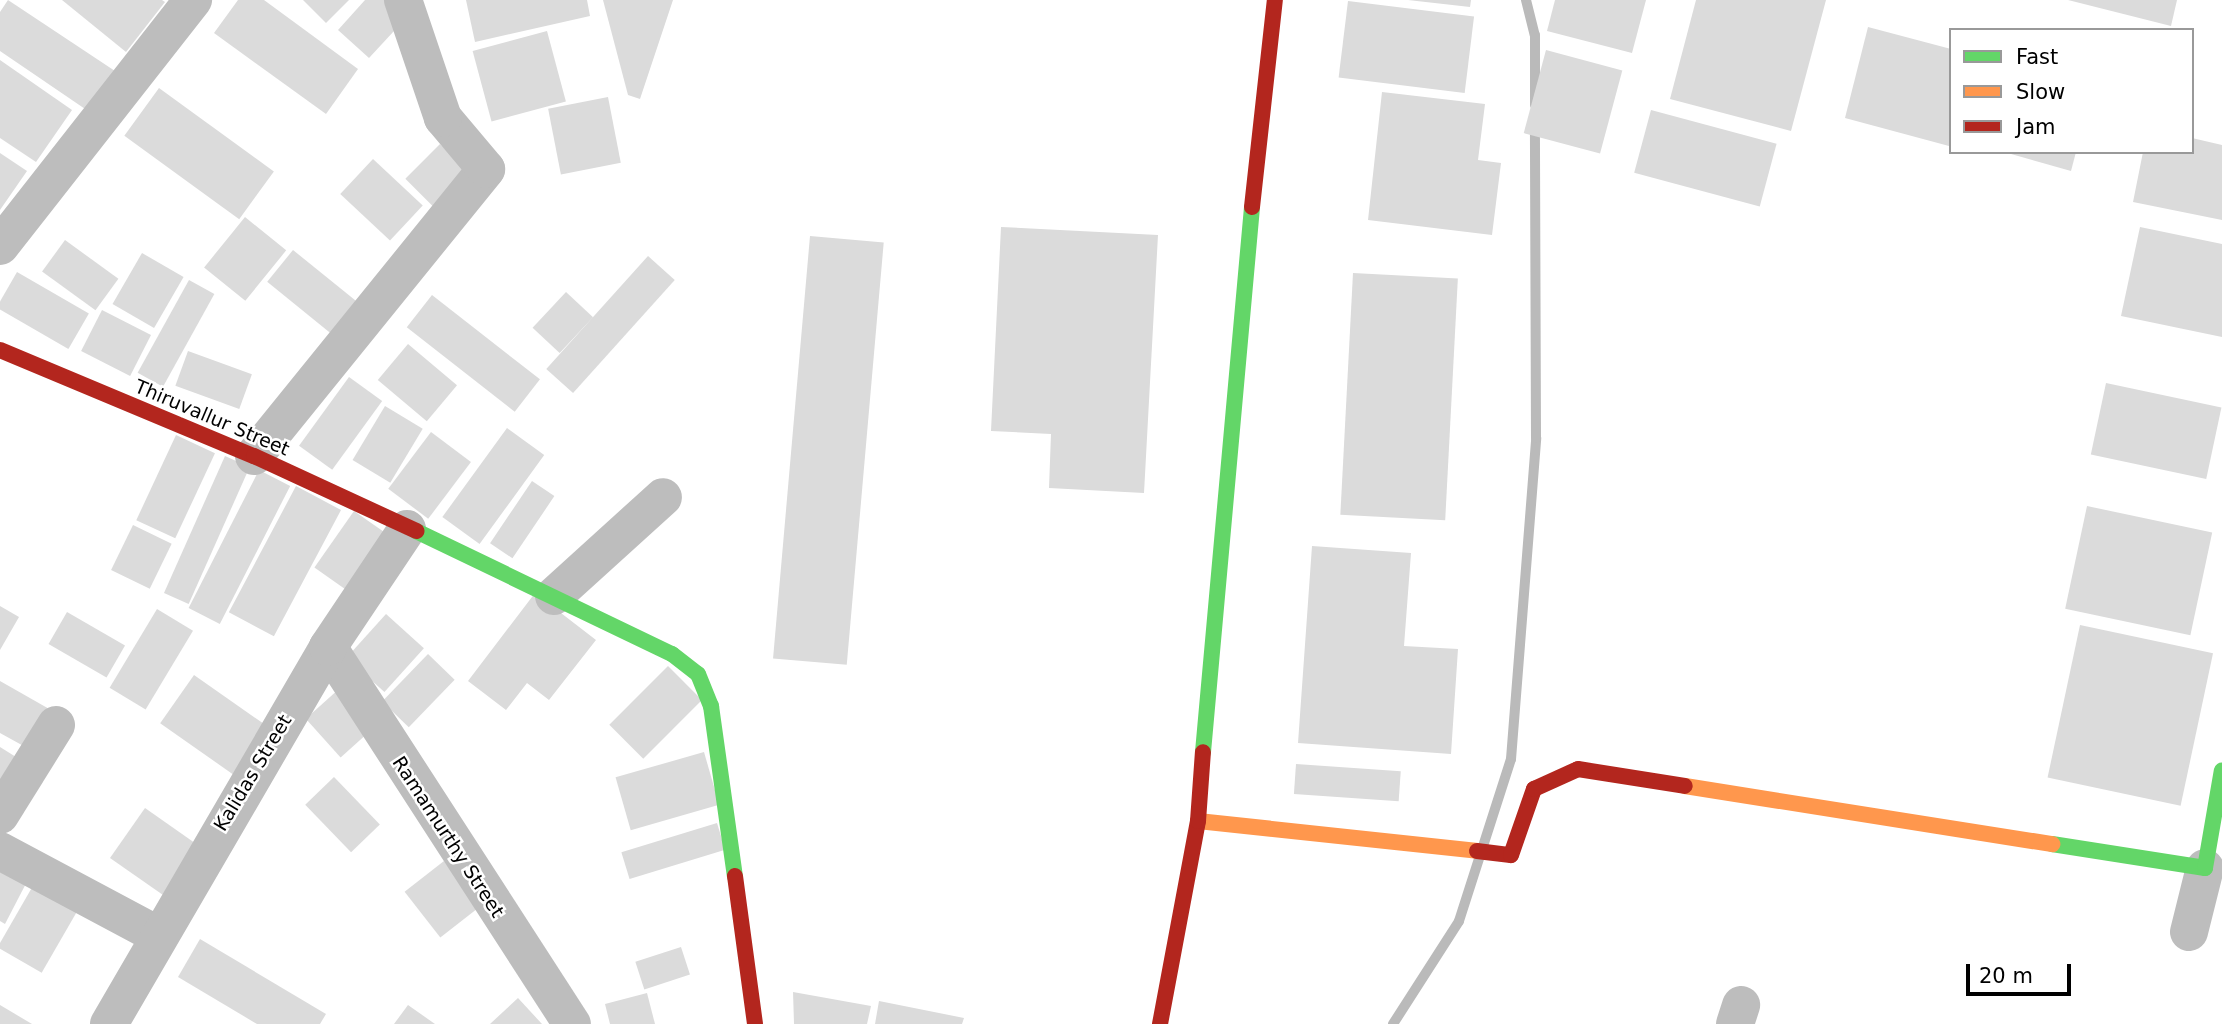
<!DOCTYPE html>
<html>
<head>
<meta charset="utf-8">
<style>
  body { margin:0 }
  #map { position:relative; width:2222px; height:1024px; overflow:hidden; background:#fff; font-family:"DejaVu Sans",sans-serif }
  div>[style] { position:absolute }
  .stream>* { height:10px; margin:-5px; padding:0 5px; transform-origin:5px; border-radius:5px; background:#bababa }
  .building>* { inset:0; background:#dbdbdb; transform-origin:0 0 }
  .street>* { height:38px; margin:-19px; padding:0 19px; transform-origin:19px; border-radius:19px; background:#bdbdbd }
  .fast>* { height:16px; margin:-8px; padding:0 8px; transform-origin:8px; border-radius:8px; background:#63d668 }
  .slow>* { height:16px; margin:-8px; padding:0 8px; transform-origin:8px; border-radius:8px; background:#ff974d }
  .jam>* { height:16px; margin:-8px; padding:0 8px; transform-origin:8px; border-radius:8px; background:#b3261e }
  span { translate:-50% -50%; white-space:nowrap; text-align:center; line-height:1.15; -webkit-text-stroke:5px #fff; paint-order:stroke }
  .street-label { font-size:19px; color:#000 }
  .legend { position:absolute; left:1949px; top:28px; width:245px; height:126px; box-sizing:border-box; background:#fff; border:2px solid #999; margin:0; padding:9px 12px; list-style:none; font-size:21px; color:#000 }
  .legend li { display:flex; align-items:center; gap:14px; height:35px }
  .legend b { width:35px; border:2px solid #999 }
  .scale { position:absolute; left:1966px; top:964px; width:105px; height:32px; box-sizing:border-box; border:4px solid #000; border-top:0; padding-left:9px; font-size:21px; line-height:24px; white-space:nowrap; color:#000; -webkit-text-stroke:5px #fff; paint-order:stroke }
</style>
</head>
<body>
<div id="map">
  <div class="stream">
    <i style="left:1526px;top:0;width:36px;rotate:76deg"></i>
    <i style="left:1535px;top:35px;width:70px;rotate:90deg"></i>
    <i style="left:1393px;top:1024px;width:122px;rotate:-57.3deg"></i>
    <i style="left:1459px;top:921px;width:170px;rotate:-72.2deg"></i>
    <i style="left:1511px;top:759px;width:322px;rotate:-85.5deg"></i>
    <i style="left:1536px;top:438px;width:314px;rotate:-90.2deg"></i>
  </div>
  <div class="building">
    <i style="clip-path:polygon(8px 0,118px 73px,91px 113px,0 51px,0 12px)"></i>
    <i style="clip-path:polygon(62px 0,162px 0,165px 2px,126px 52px)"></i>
    <i style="clip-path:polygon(238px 0,264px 0,358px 69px,326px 114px,214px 33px)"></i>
    <i style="clip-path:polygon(303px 0,349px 0,326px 23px)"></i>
    <i style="clip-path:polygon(365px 0,387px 0,394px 31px,369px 58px,338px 30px)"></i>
    <i style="clip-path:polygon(466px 0,587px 0,590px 16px,475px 42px)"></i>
    <i style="clip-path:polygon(603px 0,673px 0,640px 99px,628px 95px)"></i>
    <i style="clip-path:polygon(1408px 0,1471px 0,1470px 7px)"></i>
    <i style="clip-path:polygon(1555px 0,1646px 0,1632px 53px,1547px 31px)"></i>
    <i style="clip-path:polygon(1696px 0,1826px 0,1791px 131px,1670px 99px)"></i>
    <i style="clip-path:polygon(2068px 0,2177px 0,2171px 26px)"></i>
    <i style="left:1348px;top:1px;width:127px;height:77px;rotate:7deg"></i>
    <i style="clip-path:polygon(1868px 27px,1951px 49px,1949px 146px,1845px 118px)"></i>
    <i style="left:547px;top:31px;width:73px;height:77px;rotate:75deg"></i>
    <i style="left:1546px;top:50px;width:79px;height:86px;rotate:15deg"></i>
    <i style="clip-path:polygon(0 60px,72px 110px,36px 162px,0 138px)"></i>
    <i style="left:159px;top:88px;width:142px;height:59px;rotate:36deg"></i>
    <i style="clip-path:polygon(1382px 92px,1485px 104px,1478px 160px,1501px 163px,1492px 235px,1368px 220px)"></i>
    <i style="left:608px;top:97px;width:67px;height:61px;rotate:79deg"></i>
    <i style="left:1651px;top:110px;width:130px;height:65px;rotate:15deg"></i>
    <i style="clip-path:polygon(2192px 138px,2222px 145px,2222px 220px,2133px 202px,2143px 152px,2192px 152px)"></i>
    <i style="left:440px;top:144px;width:40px;height:49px;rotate:45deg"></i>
    <i style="clip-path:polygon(2004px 152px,2076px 152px,2071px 171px)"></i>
    <i style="clip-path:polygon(0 153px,27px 171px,0 210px)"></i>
    <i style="left:373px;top:159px;width:68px;height:48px;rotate:43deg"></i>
    <i style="left:245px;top:217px;width:53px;height:65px;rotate:39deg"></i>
    <i style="clip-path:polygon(1001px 227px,1158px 235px,1144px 493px,1049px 488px,1051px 434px,991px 431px)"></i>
    <i style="clip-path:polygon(2140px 227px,2222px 244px,2222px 337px,2121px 316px)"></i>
    <i style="left:810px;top:236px;width:74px;height:424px;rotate:5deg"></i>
    <i style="left:65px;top:240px;width:66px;height:39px;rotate:36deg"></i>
    <i style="left:293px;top:250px;width:86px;height:41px;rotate:39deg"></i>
    <i style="left:142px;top:253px;width:48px;height:59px;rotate:30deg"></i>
    <i style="left:648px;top:256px;width:36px;height:152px;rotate:42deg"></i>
    <i style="left:17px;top:272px;width:83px;height:41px;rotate:30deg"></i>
    <i style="left:1353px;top:273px;width:105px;height:242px;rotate:3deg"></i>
    <i style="left:189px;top:280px;width:29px;height:106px;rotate:29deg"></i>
    <i style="left:566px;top:292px;width:37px;height:49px;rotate:43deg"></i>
    <i style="left:432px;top:295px;width:137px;height:41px;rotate:38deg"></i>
    <i style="left:102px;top:310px;width:55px;height:46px;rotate:27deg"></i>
    <i style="left:408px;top:344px;width:64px;height:47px;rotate:40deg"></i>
    <i style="left:188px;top:351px;width:68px;height:37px;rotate:20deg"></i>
    <i style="left:349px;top:377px;width:41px;height:85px;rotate:36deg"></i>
    <i style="left:2106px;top:383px;width:118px;height:73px;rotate:12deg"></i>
    <i style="left:385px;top:406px;width:44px;height:63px;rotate:31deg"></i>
    <i style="left:507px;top:428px;width:46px;height:110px;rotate:36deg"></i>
    <i style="left:431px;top:432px;width:50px;height:71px;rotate:37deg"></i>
    <i style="left:176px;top:435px;width:43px;height:94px;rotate:25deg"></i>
    <i style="left:225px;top:456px;width:27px;height:150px;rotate:24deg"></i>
    <i style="left:259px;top:470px;width:35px;height:155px;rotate:27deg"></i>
    <i style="left:532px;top:481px;width:27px;height:75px;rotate:34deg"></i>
    <i style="left:296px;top:486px;width:51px;height:143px;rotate:28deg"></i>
    <i style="left:2087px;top:506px;width:128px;height:105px;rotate:12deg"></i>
    <i style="left:354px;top:511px;width:49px;height:69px;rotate:35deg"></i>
    <i style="left:133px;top:525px;width:43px;height:50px;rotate:26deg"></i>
    <i style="clip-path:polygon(1312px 546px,1411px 553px,1404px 646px,1458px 649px,1451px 754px,1298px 743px)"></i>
    <i style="clip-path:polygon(535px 593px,596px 640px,549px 700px,527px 683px,506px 710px,468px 681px)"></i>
    <i style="clip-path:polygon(0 606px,19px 617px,0 650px)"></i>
    <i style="left:157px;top:609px;width:42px;height:92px;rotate:31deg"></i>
    <i style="left:67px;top:612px;width:67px;height:37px;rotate:30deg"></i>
    <i style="left:386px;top:614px;width:51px;height:59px;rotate:42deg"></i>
    <i style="left:2080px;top:625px;width:136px;height:156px;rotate:12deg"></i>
    <i style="left:428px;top:654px;width:37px;height:66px;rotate:44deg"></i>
    <i style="left:668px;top:666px;width:48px;height:83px;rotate:45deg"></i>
    <i style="left:194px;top:675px;width:90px;height:59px;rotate:35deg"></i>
    <i style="clip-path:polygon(0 681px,51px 710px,29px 749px,0 733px)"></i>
    <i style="left:340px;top:688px;width:52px;height:46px;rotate:48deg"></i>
    <i style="clip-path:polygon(0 747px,16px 757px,0 784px)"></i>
    <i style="left:704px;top:752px;width:55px;height:92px;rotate:74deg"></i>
    <i style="left:1296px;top:764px;width:105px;height:30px;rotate:4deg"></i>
    <i style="left:334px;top:777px;width:66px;height:40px;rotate:46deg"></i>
    <i style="left:145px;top:808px;width:70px;height:61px;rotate:35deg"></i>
    <i style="left:717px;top:823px;width:28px;height:100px;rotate:73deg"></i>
    <i style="clip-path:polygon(0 853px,33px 870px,5px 924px,0 921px)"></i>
    <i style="left:444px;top:861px;width:58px;height:50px;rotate:52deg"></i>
    <i style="left:34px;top:884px;width:51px;height:73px;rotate:30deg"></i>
    <i style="clip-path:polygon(200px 939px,326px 1014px,320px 1024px,257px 1024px,178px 977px)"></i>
    <i style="left:681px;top:947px;width:29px;height:48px;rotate:72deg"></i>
    <i style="clip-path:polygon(793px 992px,871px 1006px,867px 1024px,794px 1024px)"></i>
    <i style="clip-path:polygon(647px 993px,655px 1024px,610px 1024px,605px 1004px)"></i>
    <i style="clip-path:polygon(518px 998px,542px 1024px,490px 1024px)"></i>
    <i style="clip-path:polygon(879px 1001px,964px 1018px,962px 1024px,875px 1024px)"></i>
    <i style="clip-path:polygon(0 1005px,32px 1024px,0 1024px)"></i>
    <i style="clip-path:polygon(408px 1005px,435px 1024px,394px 1024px)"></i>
  </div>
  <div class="street">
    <i style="left:0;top:246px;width:313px;rotate:-51.9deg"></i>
    <i style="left:254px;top:456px;width:369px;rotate:-51deg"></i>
    <i style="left:486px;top:169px;width:67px;rotate:-130.1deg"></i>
    <i style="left:443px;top:118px;width:125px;rotate:-108.7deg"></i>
    <i style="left:554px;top:596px;width:147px;rotate:-42.2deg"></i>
    <i style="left:328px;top:647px;width:449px;rotate:57.1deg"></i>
    <i style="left:0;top:815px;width:106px;rotate:-58.1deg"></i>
    <i style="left:0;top:851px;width:178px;rotate:28.1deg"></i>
    <i style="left:2189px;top:932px;width:66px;rotate:-76deg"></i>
    <i style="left:109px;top:1024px;width:436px;rotate:-59.8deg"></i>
    <i style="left:328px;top:647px;width:142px;rotate:-56.2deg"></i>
    <i style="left:1735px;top:1024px;width:20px;rotate:-72deg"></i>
  </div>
  <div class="fast">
    <i style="left:416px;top:531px;width:284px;rotate:25.7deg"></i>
    <i style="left:672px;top:654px;width:33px;rotate:38deg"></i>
    <i style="left:698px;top:674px;width:35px;rotate:68deg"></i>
    <i style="left:711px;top:706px;width:172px;rotate:82deg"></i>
    <i style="left:1203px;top:752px;width:547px;rotate:-84.86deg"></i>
    <i style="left:2052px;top:844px;width:155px;rotate:8.9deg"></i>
    <i style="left:2205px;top:868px;width:99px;rotate:-80.2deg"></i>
  </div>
  <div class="slow">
    <i style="left:1685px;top:786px;width:372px;rotate:9deg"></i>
    <i style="left:1198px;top:821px;width:281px;rotate:6.1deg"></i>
  </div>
  <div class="jam">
    <i style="left:1252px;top:207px;width:208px;rotate:-83.7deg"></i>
    <i style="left:0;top:350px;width:275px;rotate:22.7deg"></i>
    <i style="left:254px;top:456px;width:179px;rotate:24.8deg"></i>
    <i style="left:1477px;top:851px;width:34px;rotate:7deg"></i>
    <i style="left:1511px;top:855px;width:70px;rotate:-70.8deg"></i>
    <i style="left:1534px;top:789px;width:48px;rotate:-24.4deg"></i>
    <i style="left:1578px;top:769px;width:108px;rotate:9deg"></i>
    <i style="left:735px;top:876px;width:149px;rotate:82.3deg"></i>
    <i style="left:1160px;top:1024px;width:207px;rotate:-79.4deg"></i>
    <i style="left:1198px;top:821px;width:69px;rotate:-85.9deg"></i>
  </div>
  <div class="street-label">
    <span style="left:212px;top:418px;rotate:23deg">Thiruvallur Street</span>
    <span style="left:253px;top:773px;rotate:-59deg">Kalidas Street</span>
    <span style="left:448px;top:837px;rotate:57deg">Ramamurthy Street</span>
  </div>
  <ul class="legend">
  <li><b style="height:9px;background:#63d668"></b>Fast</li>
  <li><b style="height:9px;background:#ff974d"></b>Slow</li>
  <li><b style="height:9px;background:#b3261e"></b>Jam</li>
  </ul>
  <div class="scale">20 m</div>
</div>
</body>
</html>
